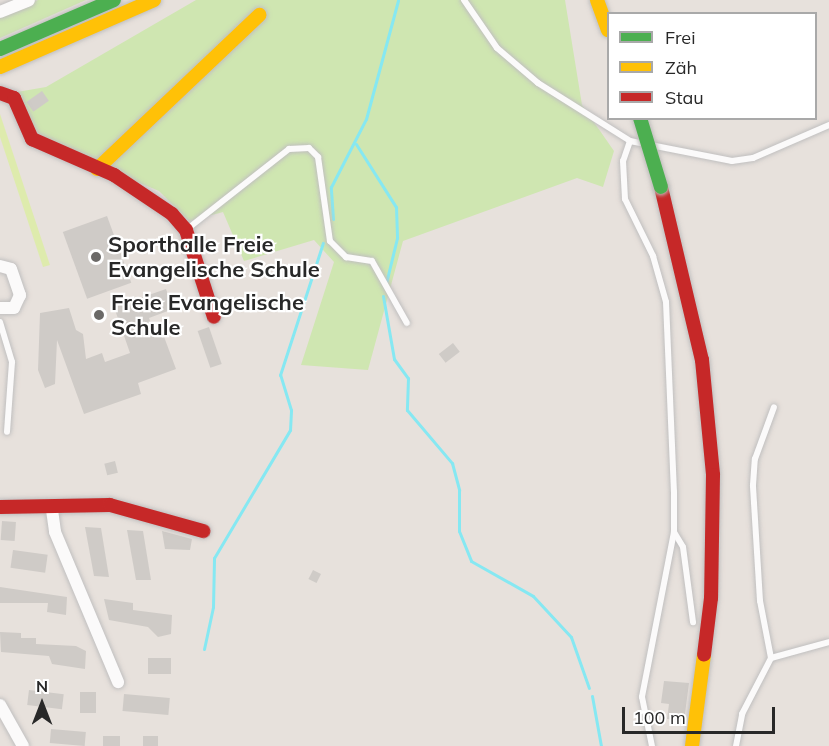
<!DOCTYPE html>
<html>
<head>
<meta charset="utf-8">
<style>
  body { margin:0 }
  #map { position:relative; width:829px; height:746px; overflow:hidden; background:#e7e1dc; font-family:Mulish,sans-serif }
  div>[style] { position:absolute }
  .green>* { inset:0; background:#cfe6b1 }
  .pitch>* { inset:0; background:#deebad }
  .stream>* { height:3px; margin:-1.5px; padding:0 1.5px; transform-origin:1.5px; border-radius:1.5px; background:#86e8f2 }
  .building>* { inset:0; background:#cfcbc7; transform-origin:0 0 }
  .roads { filter:drop-shadow(0 0 2px #c0bfbf) drop-shadow(0 0 2px #c0bfbf) }
  .lane>* { height:6px; margin:-3px; padding:0 3px; transform-origin:3px; border-radius:3px; background:#fbfafa }
  .street>* { height:12px; margin:-6px; padding:0 6px; transform-origin:6px; border-radius:6px; background:#fbfafa }
  .fast>* { height:14px; margin:-7px; padding:0 7px; transform-origin:7px; border-radius:7px; background:#4caf50 }
  .slow>* { height:14px; margin:-7px; padding:0 7px; transform-origin:7px; border-radius:7px; background:#ffc107 }
  .jam>* { height:14px; margin:-7px; padding:0 7px; transform-origin:7px; border-radius:7px; background:#c62828 }
  .bridges { filter:drop-shadow(0 0 2px #bfbdbb) drop-shadow(0 0 2px #bfbdbb) }
  .fast-bridge>* { height:14px; margin:-7px; padding:0 7px; transform-origin:7px; border-radius:7px; background:#4caf50 }
  .dots>* { width:16px; height:16px; translate:-50% -50%; box-sizing:border-box; border:3px solid #fff; border-radius:50% }
  span { translate:-50% -50%; white-space:nowrap; text-align:center; line-height:1.15; -webkit-text-stroke:4.5px #fff; paint-order:stroke }
  .poi-label { font-size:22px; color:#282828; font-weight:700 }
  .left { translate:0 -50%; text-align:left }
  .legend { position:absolute; left:607px; top:12px; width:210px; height:108px; box-sizing:border-box; background:#fff; border:2px solid #a9a9a9; margin:0; padding:8px 10px; list-style:none; font-size:18px; color:#282828 }
  .legend li { display:flex; align-items:center; gap:12px; height:30px }
  .legend b { width:30px; border:2px solid #a9a9a9 }
  .north { position:absolute; left:12px; top:674px; width:60px; height:60px; -webkit-text-stroke:4px #fff; paint-order:stroke; rotate:0deg; font-size:16px; font-weight:700; line-height:24px; text-align:center; color:#282828 }
  .north::after { content:''; display:block; margin:auto; width:21px; height:27px; background:#282828; clip-path:polygon(50% 0,100% 100%,50% 72%,0 100%) }
  .scale { position:absolute; left:622px; top:707px; width:153px; height:27px; box-sizing:border-box; border:3px solid #282828; border-top:0; padding-left:8px; font-size:18px; line-height:21px; white-space:nowrap; color:#282828; -webkit-text-stroke:4px #fff; paint-order:stroke }
</style>
</head>
<body>
<div id="map">
  <div class="green">
    <i style="clip-path:polygon(38px 0,86px 0,0 38px,0 16px)"></i>
    <i style="clip-path:polygon(196px 0,565px 0,582px 105px,614px 151px,603px 187px,577px 178px,403px 241px,368px 370px,301px 365px,334px 262px,314px 240px,244px 261px,223px 212px,189px 221px,159px 191px,49px 145px,35px 130px,17px 92px,46px 87px)"></i>
  </div>
  <div class="pitch">
    <i style="clip-path:polygon(0 114px,50px 265px,43px 267px,0 137px)"></i>
  </div>
  <div class="stream">
    <i style="left:356px;top:144px;width:75px;rotate:57.6deg"></i>
    <i style="left:396px;top:207px;width:31px;rotate:88deg"></i>
    <i style="left:397px;top:238px;width:46px;rotate:103.7deg"></i>
    <i style="left:333px;top:219px;width:32px;rotate:-94deg"></i>
    <i style="left:331px;top:187px;width:76px;rotate:-62.8deg"></i>
    <i style="left:366px;top:119px;width:123px;rotate:-74.9deg"></i>
    <i style="left:383px;top:296px;width:64px;rotate:80.1deg"></i>
    <i style="left:394px;top:359px;width:24px;rotate:54deg"></i>
    <i style="left:408px;top:378px;width:32px;rotate:92deg"></i>
    <i style="left:407px;top:410px;width:70px;rotate:49.7deg"></i>
    <i style="left:452px;top:463px;width:28px;rotate:75deg"></i>
    <i style="left:459px;top:490px;width:41px;rotate:90deg"></i>
    <i style="left:459px;top:531px;width:32px;rotate:68deg"></i>
    <i style="left:471px;top:561px;width:71px;rotate:29.4deg"></i>
    <i style="left:533px;top:596px;width:56px;rotate:47.2deg"></i>
    <i style="left:571px;top:637px;width:54px;rotate:70.6deg"></i>
    <i style="left:204px;top:649px;width:43px;rotate:-77.9deg"></i>
    <i style="left:213px;top:607px;width:49px;rotate:-88.8deg"></i>
    <i style="left:214px;top:558px;width:149px;rotate:-59.3deg"></i>
    <i style="left:290px;top:430px;width:20px;rotate:-87deg"></i>
    <i style="left:291px;top:410px;width:37px;rotate:-107deg"></i>
    <i style="left:280px;top:375px;width:139px;rotate:-72deg"></i>
    <i style="left:592px;top:696px;width:51px;rotate:79.8deg"></i>
  </div>
  <div class="building">
    <i style="left:42px;top:91px;width:12px;height:19px;rotate:55deg"></i>
    <i style="left:107px;top:216px;width:71px;height:47px;rotate:70deg"></i>
    <i style="clip-path:polygon(166px 289px,173px 309px,149px 318px,156px 337px,163px 334px,176px 369px,138px 383px,141px 394px,84px 414px,57px 340px,55px 384px,45px 388px,38px 370px,40px 313px,69px 308px,76px 330px,83px 334px,86px 359px,102px 353px,105px 362px,130px 353px,114px 307px)"></i>
    <i style="left:209px;top:327px;width:39px;height:12px;rotate:71deg"></i>
    <i style="left:453px;top:343px;width:11px;height:18px;rotate:52deg"></i>
    <i style="left:115px;top:461px;width:12px;height:11px;rotate:76deg"></i>
    <i style="left:2px;top:521px;width:14px;height:19px;rotate:4deg"></i>
    <i style="clip-path:polygon(85px 527px,101px 528px,109px 577px,94px 576px)"></i>
    <i style="clip-path:polygon(127px 530px,143px 531px,151px 580px,136px 580px)"></i>
    <i style="clip-path:polygon(162px 531px,192px 539px,190px 550px,165px 549px)"></i>
    <i style="left:13px;top:550px;width:35px;height:18px;rotate:8deg"></i>
    <i style="left:313px;top:570px;width:9px;height:10px;rotate:27deg"></i>
    <i style="clip-path:polygon(0 587px,67px 597px,66px 615px,47px 612px,48px 603px,0 603px)"></i>
    <i style="clip-path:polygon(104px 599px,133px 603px,133px 610px,172px 615px,171px 634px,158px 637px,148px 627px,109px 620px)"></i>
    <i style="clip-path:polygon(0 632px,21px 633px,21px 638px,36px 638px,36px 644px,76px 646px,86px 651px,85px 669px,52px 664px,49px 656px,1px 652px)"></i>
    <i style="left:171px;top:658px;width:16px;height:23px;rotate:90deg"></i>
    <i style="clip-path:polygon(664px 681px,689px 683px,684px 721px,667px 719px,669px 704px,661px 703px)"></i>
    <i style="left:29px;top:690px;width:35px;height:15px;rotate:7deg"></i>
    <i style="left:80px;top:692px;width:16px;height:21px"></i>
    <i style="left:124px;top:694px;width:46px;height:17px;rotate:5deg"></i>
    <i style="left:51px;top:729px;width:35px;height:14px;rotate:5deg"></i>
    <i style="left:103px;top:736px;width:17px;height:10px"></i>
    <i style="left:143px;top:736px;width:15px;height:10px"></i>
  </div>
  <div class="roads">
    <div class="lane">
      <i style="left:464px;top:0;width:58px;rotate:55.5deg"></i>
      <i style="left:497px;top:48px;width:54px;rotate:40.5deg"></i>
      <i style="left:538px;top:83px;width:109px;rotate:32.2deg"></i>
      <i style="left:630px;top:141px;width:104px;rotate:11.1deg"></i>
      <i style="left:732px;top:161px;width:21px;rotate:-8deg"></i>
      <i style="left:753px;top:158px;width:83px;rotate:-23.5deg"></i>
      <i style="left:630px;top:141px;width:21px;rotate:109deg"></i>
      <i style="left:623px;top:161px;width:38px;rotate:87deg"></i>
      <i style="left:625px;top:199px;width:64px;rotate:63.8deg"></i>
      <i style="left:653px;top:256px;width:48px;rotate:74.2deg"></i>
      <i style="left:666px;top:302px;width:190px;rotate:87.6deg"></i>
      <i style="left:674px;top:492px;width:40px;rotate:90deg"></i>
      <i style="left:674px;top:532px;width:168px;rotate:101deg"></i>
      <i style="left:642px;top:697px;width:50px;rotate:78.5deg"></i>
      <i style="left:186px;top:230px;width:131px;rotate:-38.2deg"></i>
      <i style="left:289px;top:149px;width:20px;rotate:-3deg"></i>
      <i style="left:309px;top:148px;width:13px;rotate:45deg"></i>
      <i style="left:318px;top:157px;width:85px;rotate:81.9deg"></i>
      <i style="left:330px;top:241px;width:23px;rotate:45deg"></i>
      <i style="left:346px;top:257px;width:26px;rotate:9deg"></i>
      <i style="left:372px;top:261px;width:71px;rotate:60.6deg"></i>
      <i style="left:0;top:322px;width:42px;rotate:73.3deg"></i>
      <i style="left:12px;top:362px;width:70px;rotate:94.1deg"></i>
      <i style="left:674px;top:532px;width:17px;rotate:59deg"></i>
      <i style="left:683px;top:547px;width:76px;rotate:82.4deg"></i>
      <i style="left:771px;top:658px;width:58px;rotate:-100.9deg"></i>
      <i style="left:760px;top:601px;width:116px;rotate:-93.5deg"></i>
      <i style="left:753px;top:485px;width:26px;rotate:-86deg"></i>
      <i style="left:755px;top:459px;width:55px;rotate:-69.9deg"></i>
      <i style="left:736px;top:746px;width:33px;rotate:-79deg"></i>
      <i style="left:742px;top:714px;width:63px;rotate:-62.6deg"></i>
      <i style="left:771px;top:658px;width:60px;rotate:-15.4deg"></i>
    </div>
    <div class="street">
      <i style="left:0;top:12px;width:31px;rotate:-22deg"></i>
      <i style="left:0;top:266px;width:11px;rotate:15deg"></i>
      <i style="left:11px;top:269px;width:28px;rotate:71deg"></i>
      <i style="left:20px;top:295px;width:14px;rotate:115deg"></i>
      <i style="left:14px;top:308px;width:14px;rotate:180deg"></i>
      <i style="left:52px;top:510px;width:22px;rotate:82deg"></i>
      <i style="left:55px;top:532px;width:163px;rotate:67.2deg"></i>
      <i style="left:0;top:705px;width:47px;rotate:60.7deg"></i>
    </div>
    <div class="fast">
      <i style="left:0;top:49px;width:124px;rotate:-23.3deg"></i>
    </div>
    <div class="slow">
      <i style="left:597px;top:0;width:32px;rotate:70deg"></i>
      <i style="left:0;top:67px;width:168px;rotate:-23.5deg"></i>
      <i style="left:97px;top:169px;width:224px;rotate:-43.5deg"></i>
      <i style="left:692px;top:746px;width:92px;rotate:-82.5deg"></i>
    </div>
    <div class="jam">
      <i style="left:0;top:93px;width:15px;rotate:20deg"></i>
      <i style="left:14px;top:98px;width:45px;rotate:66.3deg"></i>
      <i style="left:32px;top:139px;width:90px;rotate:23.7deg"></i>
      <i style="left:114px;top:175px;width:70px;rotate:33.9deg"></i>
      <i style="left:172px;top:214px;width:21px;rotate:49deg"></i>
      <i style="left:186px;top:230px;width:91px;rotate:72.2deg"></i>
      <i style="left:661px;top:187px;width:178px;rotate:76.7deg"></i>
      <i style="left:702px;top:360px;width:116px;rotate:84.5deg"></i>
      <i style="left:713px;top:475px;width:123px;rotate:90.9deg"></i>
      <i style="left:711px;top:598px;width:57px;rotate:97deg"></i>
      <i style="left:0;top:507px;width:110px;rotate:-1deg"></i>
      <i style="left:110px;top:505px;width:97px;rotate:15.6deg"></i>
    </div>
  </div>
  <div class="bridges">
    <div class="fast-bridge">
      <i style="left:640px;top:118px;width:72px;rotate:73.1deg"></i>
    </div>
  </div>
  <div class="dots">
    <i style="left:96px;top:257px;background:#6b6967"></i>
    <i style="left:99px;top:315px;background:#6b6967"></i>
  </div>
  <div class="poi-label">
    <span class="left" style="left:108px;top:257px">Sporthalle Freie<br>Evangelische Schule</span>
    <span class="left" style="left:111px;top:315px">Freie Evangelische<br>Schule</span>
  </div>
  <ul class="legend">
  <li><b style="height:8px;background:#4caf50"></b>Frei</li>
  <li><b style="height:8px;background:#ffc107"></b>Zäh</li>
  <li><b style="height:8px;background:#c62828"></b>Stau</li>
  </ul>
  <div class="north">N</div>
  <div class="scale">100 m</div>
</div>
</body>
</html>
